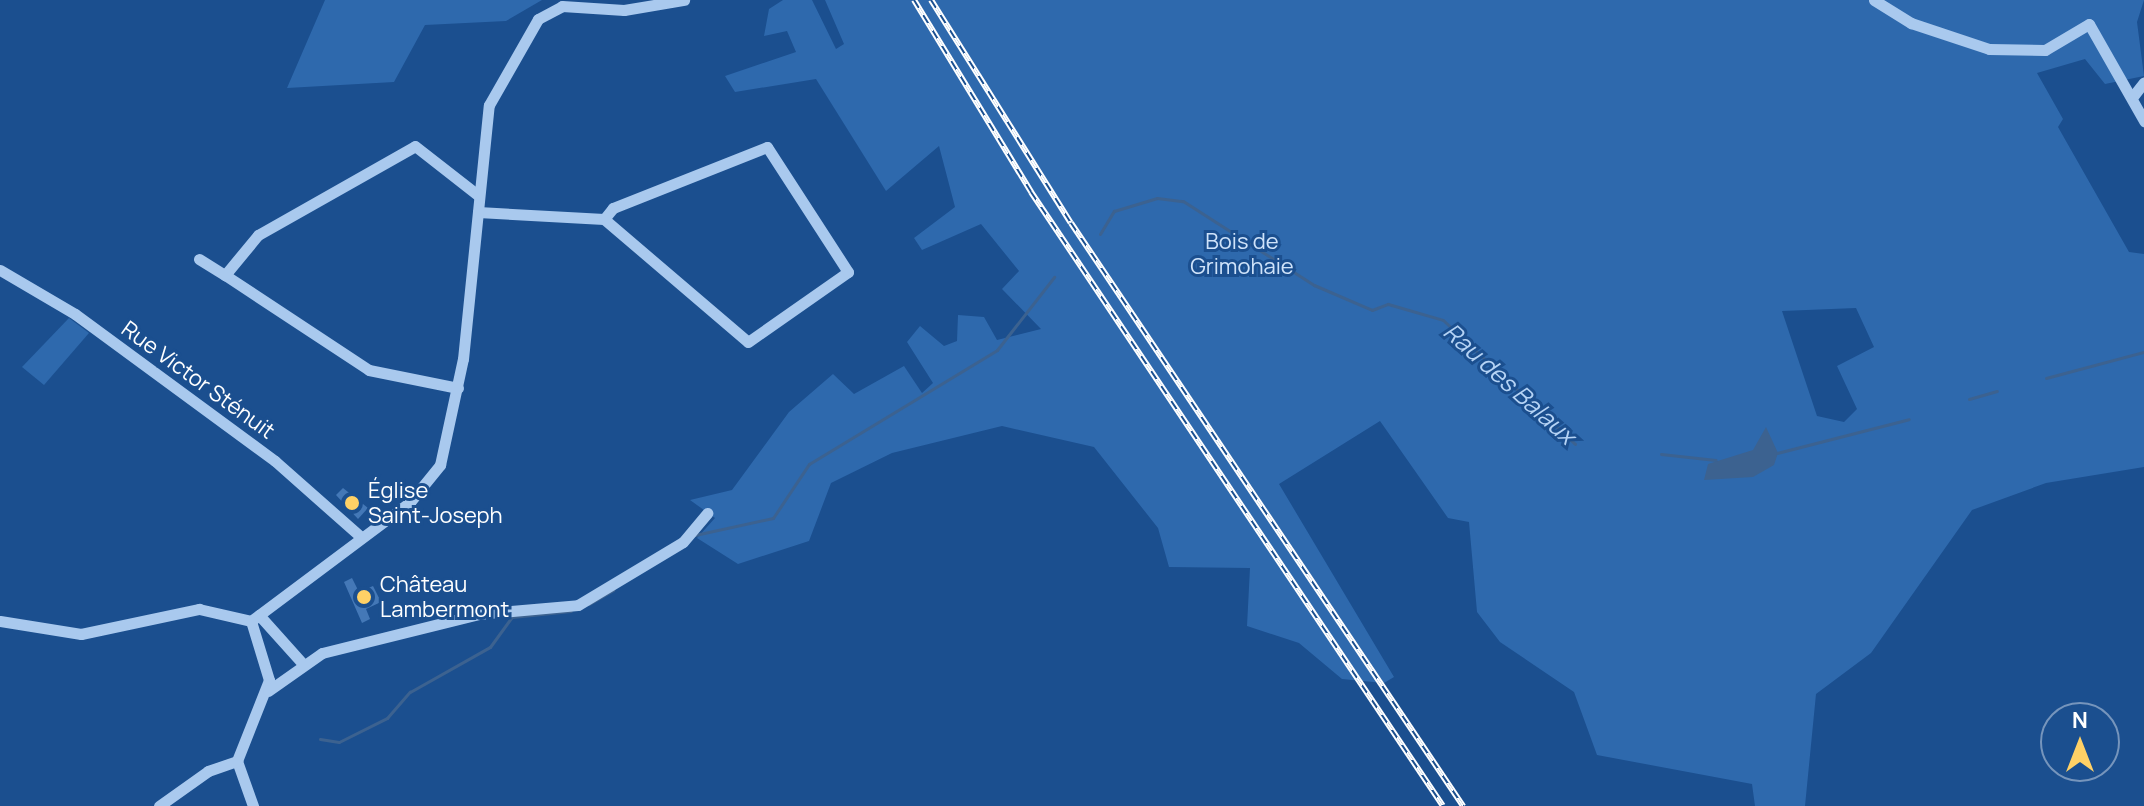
<!DOCTYPE html>
<html>
<head>
<meta charset="utf-8">
<style>
  body { margin:0 }
  #map { position:relative; width:2144px; height:806px; overflow:hidden; background:#1b4f8f; font-family:Manrope,sans-serif }
  div>[style] { position:absolute }
  .green>* { inset:0; background:#2e69ad }
  .water>* { inset:0; background:#3c6290 }
  .stream>* { height:3px; margin:-1.5px; padding:0 1.5px; transform-origin:1.5px; border-radius:1.5px; background:#3c6290 }
  .building>* { inset:0; background:#4478b7 }
  .minor>* { height:11px; margin:-5.5px; padding:0 5.5px; transform-origin:5.5px; border-radius:5.5px; background:#a9c9ee }
  .rail>* { height:6px; margin-top:-3px; transform-origin:0; background:repeating-linear-gradient(90deg,#1b4f8f 0 9px,#fff 0 18px); box-sizing:border-box; border-block:2px solid #fff }
  .dots>* { width:22px; height:22px; translate:-50% -50%; box-sizing:border-box; border:4px solid #1b4f8f; border-radius:50% }
  span { translate:-50% -50%; white-space:nowrap; text-align:center; line-height:1.15; -webkit-text-stroke:6px #1b4f8f; paint-order:stroke }
  .park-label { font-size:22px; color:#cfe3fa }
  .street-label { font-size:22px; color:#fff }
  .poi-label { font-size:22px; color:#fff }
  .left { translate:0 -50%; text-align:left }
  .water-label { font-size:24px; color:#b5d3f5; font-style:italic }
  .north { position:absolute; left:2040px; top:702px; width:80px; height:80px; box-sizing:border-box; background:#1b4f8f; border:2px solid #7695bc; border-radius:50%; rotate:0deg; font-size:22px; font-weight:700; line-height:32px; text-align:center; color:#fff }
  .north::after { content:''; display:block; margin:auto; width:28px; height:36px; background:#ffd166; clip-path:polygon(50% 0,100% 100%,50% 72%,0 100%) }
</style>
</head>
<body>
<div id="map">
  <div class="green">
    <i style="clip-path:polygon(325px 0,542px 0,506px 21px,425px 25px,394px 82px,287px 88px)"></i>
    <i style="clip-path:polygon(evenodd,783px 0,812px 0,836px 49px,844px 44px,825px 0,2144px 0,2137px 22px,2144px 76px,2105px 84px,2085px 59px,2037px 73px,2063px 119px,2058px 127px,2129px 252px,2144px 254px,2144px 467px,2046px 483px,1972px 510px,1871px 653px,1816px 694px,1805px 806px,1755px 806px,1752px 784px,1597px 755px,1574px 692px,1500px 642px,1477px 612px,1469px 522px,1448px 518px,1380px 421px,1279px 484px,1394px 677px,1384px 683px,1342px 679px,1299px 643px,1247px 626px,1250px 568px,1169px 567px,1158px 528px,1094px 447px,1002px 426px,892px 453px,831px 483px,809px 541px,738px 564px,697px 538px,715px 518px,690px 500px,732px 490px,789px 412px,833px 374px,854px 394px,904px 366px,922px 393px,933px 383px,907px 342px,920px 326px,944px 346px,957px 341px,958px 315px,984px 317px,997px 340px,1041px 329px,1002px 289px,1019px 271px,981px 224px,922px 250px,914px 238px,955px 207px,939px 146px,886px 191px,816px 79px,735px 92px,725px 76px,796px 52px,787px 31px,764px 36px,769px 9px,783px 0,1856px 308px,1874px 347px,1837px 366px,1857px 409px,1844px 422px,1817px 416px,1782px 311px,1856px 308px)"></i>
    <i style="clip-path:polygon(69px 318px,89px 333px,44px 385px,22px 367px)"></i>
  </div>
  <div class="water">
    <i style="clip-path:polygon(1766px 427px,1778px 453px,1774px 465px,1753px 477px,1704px 480px,1708px 464px,1753px 450px)"></i>
  </div>
  <div class="stream">
    <i style="left:1100px;top:234px;width:27px;rotate:-59deg"></i>
    <i style="left:1114px;top:211px;width:45px;rotate:-16.8deg"></i>
    <i style="left:1157px;top:198px;width:26px;rotate:7deg"></i>
    <i style="left:1183px;top:201px;width:156px;rotate:32.7deg"></i>
    <i style="left:1314px;top:285px;width:63px;rotate:23.3deg"></i>
    <i style="left:1372px;top:310px;width:17px;rotate:-21deg"></i>
    <i style="left:1388px;top:304px;width:57px;rotate:16.2deg"></i>
    <i style="left:1443px;top:320px;width:181px;rotate:43.2deg"></i>
    <i style="left:2046px;top:378px;width:101px;rotate:-14.9deg"></i>
    <i style="left:1969px;top:399px;width:29px;rotate:-16deg"></i>
    <i style="left:1777px;top:453px;width:136px;rotate:-14.4deg"></i>
    <i style="left:1661px;top:454px;width:55px;rotate:6.2deg"></i>
    <i style="left:695px;top:535px;width:80px;rotate:-12.3deg"></i>
    <i style="left:773px;top:518px;width:65px;rotate:-56.3deg"></i>
    <i style="left:809px;top:464px;width:220px;rotate:-31.2deg"></i>
    <i style="left:997px;top:350px;width:93px;rotate:-52deg"></i>
    <i style="left:589px;top:604px;width:28px;rotate:-30deg"></i>
    <i style="left:320px;top:739px;width:19px;rotate:9deg"></i>
    <i style="left:339px;top:742px;width:54px;rotate:-26.6deg"></i>
    <i style="left:387px;top:718px;width:35px;rotate:-49deg"></i>
    <i style="left:410px;top:692px;width:92px;rotate:-29.4deg"></i>
    <i style="left:490px;top:647px;width:37px;rotate:-54deg"></i>
    <i style="left:512px;top:617px;width:59px;rotate:-5.8deg"></i>
  </div>
  <div class="building">
    <i style="clip-path:polygon(343px 488px,368px 508px,358px 519px,336px 495px)"></i>
    <i style="clip-path:polygon(352px 578px,359px 592px,373px 586px,381px 602px,366px 609px,370px 619px,362px 623px,344px 582px)"></i>
  </div>
  <div class="minor">
    <i style="left:1874px;top:0;width:44px;rotate:31.9deg"></i>
    <i style="left:1911px;top:23px;width:82px;rotate:18.4deg"></i>
    <i style="left:1989px;top:49px;width:56px;rotate:1deg"></i>
    <i style="left:2045px;top:50px;width:51px;rotate:-30.6deg"></i>
    <i style="left:2089px;top:24px;width:112px;rotate:60.4deg"></i>
    <i style="left:2134px;top:95px;width:16px;rotate:-52deg"></i>
    <i style="left:478px;top:212px;width:126px;rotate:3.2deg"></i>
    <i style="left:604px;top:219px;width:189px;rotate:40.5deg"></i>
    <i style="left:748px;top:342px;width:122px;rotate:-35deg"></i>
    <i style="left:848px;top:272px;width:149px;rotate:-122.9deg"></i>
    <i style="left:767px;top:147px;width:166px;rotate:158.4deg"></i>
    <i style="left:613px;top:208px;width:14px;rotate:129deg"></i>
    <i style="left:199px;top:259px;width:31px;rotate:32deg"></i>
    <i style="left:0;top:270px;width:87px;rotate:30.4deg"></i>
    <i style="left:75px;top:314px;width:248px;rotate:36.3deg"></i>
    <i style="left:275px;top:461px;width:115px;rotate:41.5deg"></i>
    <i style="left:458px;top:388px;width:91px;rotate:-168.6deg"></i>
    <i style="left:369px;top:370px;width:173px;rotate:-146.6deg"></i>
    <i style="left:225px;top:275px;width:52px;rotate:-50.5deg"></i>
    <i style="left:258px;top:235px;width:180px;rotate:-29.5deg"></i>
    <i style="left:415px;top:146px;width:81px;rotate:38deg"></i>
    <i style="left:259px;top:615px;width:66px;rotate:48.1deg"></i>
    <i style="left:0;top:621px;width:82px;rotate:9.1deg"></i>
    <i style="left:81px;top:634px;width:121px;rotate:-12deg"></i>
    <i style="left:199px;top:609px;width:53px;rotate:13deg"></i>
    <i style="left:251px;top:621px;width:199px;rotate:-36.8deg"></i>
    <i style="left:410px;top:502px;width:48px;rotate:-51deg"></i>
    <i style="left:440px;top:465px;width:108px;rotate:-77.8deg"></i>
    <i style="left:463px;top:359px;width:255px;rotate:-84.2deg"></i>
    <i style="left:489px;top:105px;width:99px;rotate:-60.3deg"></i>
    <i style="left:538px;top:19px;width:27px;rotate:-28deg"></i>
    <i style="left:562px;top:6px;width:62px;rotate:3.7deg"></i>
    <i style="left:624px;top:10px;width:61px;rotate:-9.5deg"></i>
    <i style="left:251px;top:621px;width:62px;rotate:73deg"></i>
    <i style="left:269px;top:680px;width:87px;rotate:111.6deg"></i>
    <i style="left:237px;top:761px;width:48px;rotate:70.4deg"></i>
    <i style="left:268px;top:691px;width:66px;rotate:-35.1deg"></i>
    <i style="left:322px;top:653px;width:161px;rotate:-14deg"></i>
    <i style="left:478px;top:614px;width:100px;rotate:-5.1deg"></i>
    <i style="left:578px;top:605px;width:122px;rotate:-31deg"></i>
    <i style="left:683px;top:542px;width:38px;rotate:-50deg"></i>
    <i style="left:159px;top:806px;width:60px;rotate:-35.5deg"></i>
    <i style="left:208px;top:771px;width:31px;rotate:-19deg"></i>
  </div>
  <div class="rail">
    <i style="left:914px;top:0;width:225px;rotate:58.6deg"></i>
    <i style="left:1031px;top:192px;width:739px;rotate:56.14deg"></i>
    <i style="left:931px;top:0;width:263px;rotate:57.9deg"></i>
    <i style="left:1071px;top:223px;width:703px;rotate:56.08deg"></i>
  </div>
  <div class="dots">
    <i style="left:352px;top:503px;background:#ffd166"></i>
    <i style="left:364px;top:597px;background:#ffd166"></i>
  </div>
  <div class="park-label">
    <span style="left:1242px;top:254px">Bois de<br>Grimohaie</span>
  </div>
  <div class="street-label">
    <span style="left:198px;top:380px;rotate:36deg">Rue Victor Sténuit</span>
  </div>
  <div class="poi-label">
    <span class="left" style="left:368px;top:503px">Église<br>Saint-Joseph</span>
    <span class="left" style="left:380px;top:597px">Château<br>Lambermont</span>
  </div>
  <div class="water-label">
    <span style="left:1510px;top:383px;rotate:42deg">Rau des Balaux</span>
  </div>
  <div class="north">N</div>
</div>
</body>
</html>
